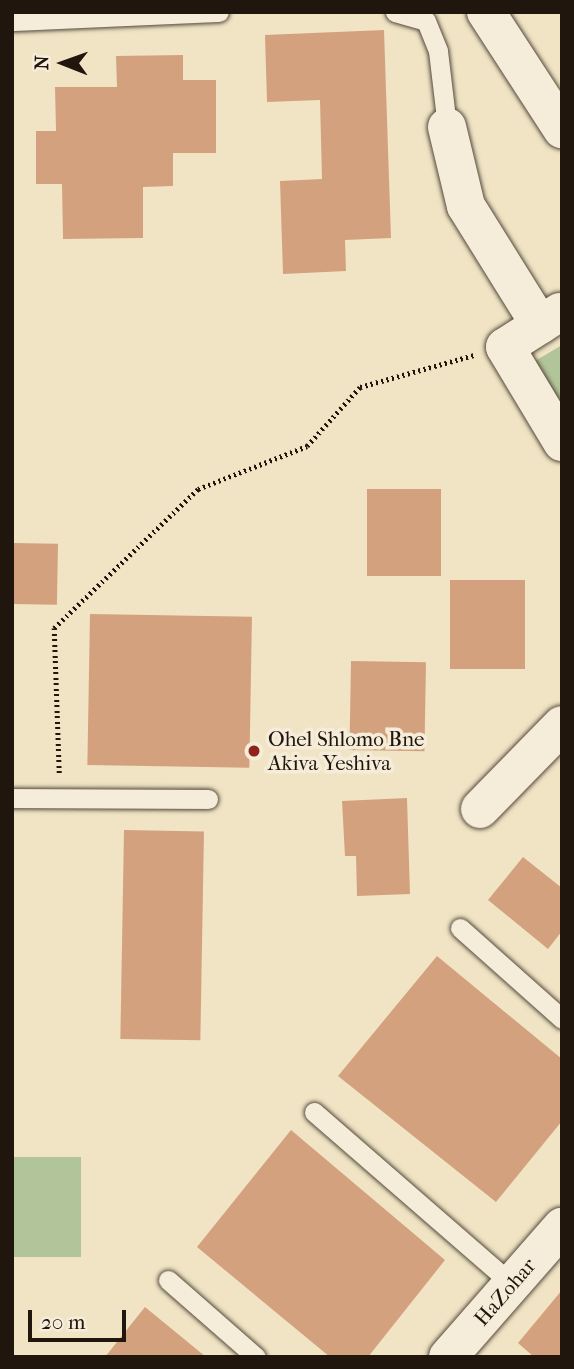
<!DOCTYPE html>
<html>
<head>
<meta charset="utf-8">
<style>
  body { margin:0 }
  #map { position:relative; width:574px; height:1369px; overflow:hidden; background:#f0e4c4; font-family:"IM FELL French Canon",serif }
  div>[style] { position:absolute }
  .green>* { inset:0; background:#b2c59a; transform-origin:0 0 }
  .building>* { inset:0; background:#d4a17e; transform-origin:0 0 }
  .path>* { height:4.5px; margin-top:-2.25px; transform-origin:0; background:repeating-linear-gradient(90deg,#20160e 0 2px,transparent 0 5.5px) }
  .roads { filter:drop-shadow(0 0 2px #544a3c) drop-shadow(0 0 2px #544a3c) }
  .lane>* { height:19px; margin:-9.5px; padding:0 9.5px; transform-origin:9.5px; border-radius:9.5px; background:#f5edd9 }
  .street>* { height:38px; margin:-19px; padding:0 19px; transform-origin:19px; border-radius:19px; background:#f5edd9 }
  .dots>* { width:19px; height:19px; translate:-50% -50%; box-sizing:border-box; border:4px solid #f5edd9; border-radius:50% }
  span { translate:-50% -50%; white-space:nowrap; text-align:center; line-height:1.15; -webkit-text-stroke:7px #f5edd9; paint-order:stroke }
  .poi-label { font-size:21px; color:#20160e }
  .left { translate:0 -50%; text-align:left }
  .street-label { font-size:21px; color:#20160e }
  .frame { position:absolute; inset:0; border:14px solid #20160e; pointer-events:none }
  .north { position:absolute; left:28px; top:28px; width:70px; height:70px; -webkit-text-stroke:5px #f5edd9; paint-order:stroke; rotate:271deg; font-size:19px; font-weight:700; line-height:28px; text-align:center; color:#20160e }
  .north::after { content:''; display:block; margin:auto; width:24px; height:32px; background:#20160e; clip-path:polygon(50% 0,100% 100%,50% 72%,0 100%) }
  .scale { position:absolute; left:28px; top:1310px; width:98px; height:32px; box-sizing:border-box; border:4px solid #20160e; border-top:0; padding-left:9px; font-size:21px; line-height:24px; white-space:nowrap; color:#20160e; -webkit-text-stroke:5px #f5edd9; paint-order:stroke }
</style>
</head>
<body>
<div id="map">
  <div class="green">
    <i style="clip-path:polygon(562px 345px,562px 406px,535px 361px)"></i>
    <i style="left:12px;top:1157px;width:69px;height:100px"></i>
  </div>
  <div class="building">
    <i style="clip-path:polygon(384px 30px,391px 238px,345px 240px,346px 271px,283px 274px,280px 181px,322px 179px,320px 100px,267px 102px,265px 35px)"></i>
    <i style="clip-path:polygon(183px 55px,183px 80px,216px 80px,216px 153px,173px 153px,173px 186px,143px 187px,143px 238px,63px 239px,62px 184px,36px 184px,36px 131px,56px 131px,55px 87px,117px 87px,116px 56px)"></i>
    <i style="left:367px;top:489px;width:74px;height:87px"></i>
    <i style="left:12px;top:543px;width:46px;height:61px;rotate:1deg"></i>
    <i style="left:450px;top:580px;width:75px;height:89px"></i>
    <i style="left:90px;top:614px;width:162px;height:151px;rotate:1deg"></i>
    <i style="left:351px;top:661px;width:75px;height:89px;rotate:1deg"></i>
    <i style="clip-path:polygon(407px 798px,410px 894px,357px 896px,356px 856px,345px 856px,342px 801px)"></i>
    <i style="left:124px;top:830px;width:80px;height:209px;rotate:1deg"></i>
    <i style="clip-path:polygon(523px 857px,562px 888px,562px 931px,548px 949px,488px 900px)"></i>
    <i style="clip-path:polygon(437px 956px,562px 1059px,562px 1121px,496px 1202px,338px 1076px)"></i>
    <i style="clip-path:polygon(291px 1130px,445px 1260px,368px 1357px,330px 1357px,197px 1247px)"></i>
    <i style="clip-path:polygon(562px 1290px,562px 1357px,534px 1357px,518px 1343px)"></i>
    <i style="clip-path:polygon(145px 1307px,206px 1357px,105px 1357px)"></i>
  </div>
  <div class="path">
    <i style="left:59px;top:773px;width:145px;rotate:-92deg"></i>
    <i style="left:54px;top:628px;width:200px;rotate:-44deg"></i>
    <i style="left:198px;top:489px;width:117px;rotate:-21.5deg"></i>
    <i style="left:307px;top:446px;width:79px;rotate:-48.1deg"></i>
    <i style="left:360px;top:387px;width:118px;rotate:-15.7deg"></i>
  </div>
  <div class="roads">
    <div class="lane">
      <i style="left:395px;top:12px;width:32px;rotate:16deg"></i>
      <i style="left:426px;top:21px;width:32px;rotate:68deg"></i>
      <i style="left:438px;top:51px;width:77px;rotate:83.2deg"></i>
      <i style="left:12px;top:21px;width:207px;rotate:-2.5deg"></i>
      <i style="left:12px;top:798px;width:196px;rotate:0.3deg"></i>
      <i style="left:460px;top:928px;width:137px;rotate:41.7deg"></i>
      <i style="left:314px;top:1112px;width:262px;rotate:41deg"></i>
      <i style="left:168px;top:1280px;width:117px;rotate:41.2deg"></i>
    </div>
    <div class="street">
      <i style="left:486px;top:12px;width:140px;rotate:57deg"></i>
      <i style="left:447px;top:127px;width:81px;rotate:76.5deg"></i>
      <i style="left:466px;top:206px;width:140px;rotate:58.1deg"></i>
      <i style="left:560px;top:312px;width:65px;rotate:147.5deg"></i>
      <i style="left:505px;top:347px;width:111px;rotate:59deg"></i>
      <i style="left:480px;top:809px;width:117px;rotate:-45.7deg"></i>
      <i style="left:448px;top:1357px;width:173px;rotate:-48.8deg"></i>
    </div>
  </div>
  <div class="dots">
    <i style="left:254px;top:751px;background:#8f2418"></i>
  </div>
  <div class="poi-label">
    <span class="left" style="left:268px;top:751px">Ohel Shlomo Bne<br>Akiva Yeshiva</span>
  </div>
  <div class="street-label">
    <span style="left:505px;top:1292px;rotate:-49deg">HaZohar</span>
  </div>
  <div class="frame"></div>
  <div class="north">N</div>
  <div class="scale">20 m</div>
</div>
</body>
</html>
